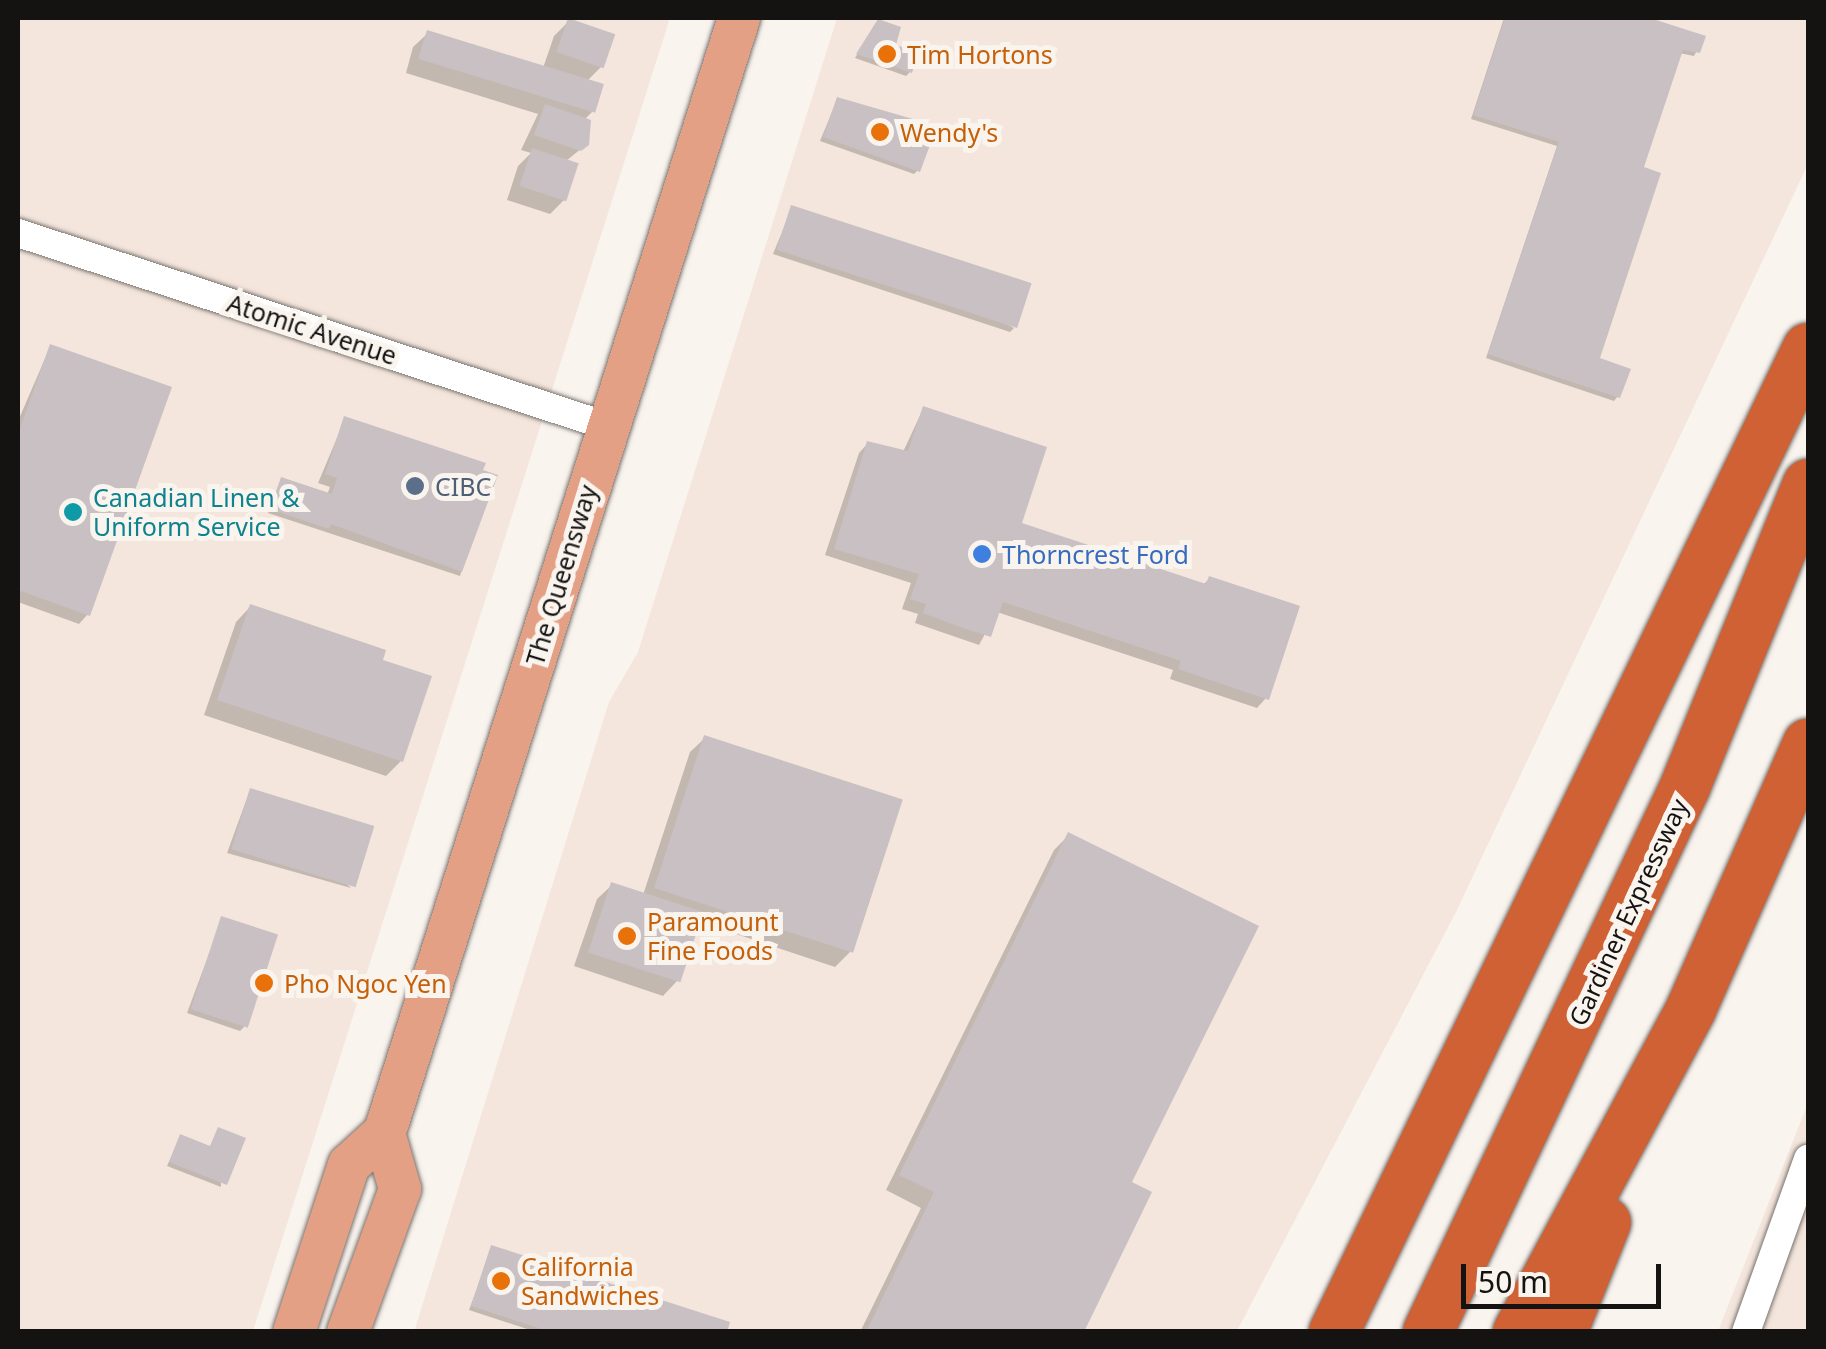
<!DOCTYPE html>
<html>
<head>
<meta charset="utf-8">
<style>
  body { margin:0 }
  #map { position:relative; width:1826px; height:1349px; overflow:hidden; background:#faf4ef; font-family:"Noto Sans",sans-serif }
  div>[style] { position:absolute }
  .built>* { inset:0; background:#f4e6dd }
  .shadow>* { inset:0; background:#0003 }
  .building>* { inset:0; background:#c8c0c3; transform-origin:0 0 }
  .roads { filter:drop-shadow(0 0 2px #79736f) drop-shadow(0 0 2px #79736f) }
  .street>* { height:28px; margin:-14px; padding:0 14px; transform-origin:14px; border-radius:14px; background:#fff }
  .primary>* { height:42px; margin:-21px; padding:0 21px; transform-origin:21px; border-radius:21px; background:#e3a085 }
  .highway>* { height:50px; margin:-25px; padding:0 25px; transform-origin:25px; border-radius:25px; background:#d06134 }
  .dots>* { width:28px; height:28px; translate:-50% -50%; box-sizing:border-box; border:5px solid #faf4ef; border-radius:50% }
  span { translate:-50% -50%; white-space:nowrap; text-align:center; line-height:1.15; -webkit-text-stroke:10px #faf4ef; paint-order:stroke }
  .food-label { font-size:25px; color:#c56008 }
  .left { translate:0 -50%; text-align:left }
  .street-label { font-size:25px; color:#151311 }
  .service-label { font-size:25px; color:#4e5e75 }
  .culture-label { font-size:25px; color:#0d838f }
  .shop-label { font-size:25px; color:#366cbe }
  .frame { position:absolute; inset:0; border:20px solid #151311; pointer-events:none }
  .scale { position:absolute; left:1461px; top:1264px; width:200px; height:45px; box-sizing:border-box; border:5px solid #151311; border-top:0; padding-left:12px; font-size:30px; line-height:35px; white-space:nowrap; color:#151311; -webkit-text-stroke:8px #faf4ef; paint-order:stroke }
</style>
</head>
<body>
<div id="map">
  <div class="built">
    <i style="clip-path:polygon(18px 18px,670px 18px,253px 1331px,18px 1331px)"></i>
    <i style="clip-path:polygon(837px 18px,1808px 18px,1808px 164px,1457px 910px,1237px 1331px,414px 1332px,609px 702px,638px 652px)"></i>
    <i style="clip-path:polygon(1808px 1103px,1808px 1331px,1718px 1331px)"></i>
  </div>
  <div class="shadow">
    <i style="clip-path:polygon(1504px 18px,1643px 18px,1703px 38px,1694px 56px,1679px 53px,1641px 168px,1597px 359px,1618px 396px,1614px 401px,1486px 358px,1557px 146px,1471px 119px)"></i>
    <i style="clip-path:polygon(569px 21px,602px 66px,586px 82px,593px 111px,584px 120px,587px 144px,566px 161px,565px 199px,550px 214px,507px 200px,518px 166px,531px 153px,521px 150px,538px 114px,406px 73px,413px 47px,428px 33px,543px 68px,554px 36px)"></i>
    <i style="clip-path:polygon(874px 26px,910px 72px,906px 76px,855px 58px)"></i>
    <i style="clip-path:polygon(837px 100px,934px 128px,918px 170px,914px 174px,820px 141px)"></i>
    <i style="clip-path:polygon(792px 208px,1014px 328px,1010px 332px,773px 254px)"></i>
    <i style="clip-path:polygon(50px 347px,88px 614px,79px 624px,18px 602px,18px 421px)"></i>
    <i style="clip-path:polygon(923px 409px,1019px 525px,1202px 586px,1210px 578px,1266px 698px,1257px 708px,1170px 679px,1173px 670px,997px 612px,979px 645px,915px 623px,918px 614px,902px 609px,911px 583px,825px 555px,859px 453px,868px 443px,903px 452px)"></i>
    <i style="clip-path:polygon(345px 419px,477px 520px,460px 576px,268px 513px,281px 480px,327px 495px,330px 487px,318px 483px)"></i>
    <i style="clip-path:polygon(250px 607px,380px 661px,401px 761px,386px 776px,204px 715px,236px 622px)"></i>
    <i style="clip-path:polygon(705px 738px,850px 952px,835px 967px,697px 921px,677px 981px,663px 996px,574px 966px,597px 899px,612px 885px,643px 895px,690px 752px)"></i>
    <i style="clip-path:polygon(250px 790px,351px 888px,227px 853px)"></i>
    <i style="clip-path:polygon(1069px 835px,1129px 1184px,1081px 1332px,860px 1332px,921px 1208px,886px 1190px,1054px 850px)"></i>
    <i style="clip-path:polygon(222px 919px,244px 1027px,240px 1031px,187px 1013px)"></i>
    <i style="clip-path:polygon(219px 1130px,221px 1187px,167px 1166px,180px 1137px,209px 1148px)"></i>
    <i style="clip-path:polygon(492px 1248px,724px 1332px,536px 1332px,469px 1310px)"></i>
  </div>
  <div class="building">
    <i style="left:568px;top:18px;width:50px;height:36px;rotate:19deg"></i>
    <i style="clip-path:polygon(1505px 18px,1650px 18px,1706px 36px,1700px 53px,1683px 50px,1644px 167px,1661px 173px,1600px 358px,1631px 369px,1620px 398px,1488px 354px,1559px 142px,1473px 115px)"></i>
    <i style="clip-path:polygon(878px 19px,901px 27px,896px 45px,918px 53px,912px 73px,856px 54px)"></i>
    <i style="left:427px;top:30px;width:185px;height:30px;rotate:17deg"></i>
    <i style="clip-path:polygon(837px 97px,937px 126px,920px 172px,823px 137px)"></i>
    <i style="clip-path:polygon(545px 104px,591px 120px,589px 145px,581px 151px,534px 135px)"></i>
    <i style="left:532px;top:148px;width:49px;height:40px;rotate:18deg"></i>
    <i style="left:791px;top:205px;width:253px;height:47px;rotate:18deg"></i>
    <i style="clip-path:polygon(50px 344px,172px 387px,90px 616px,18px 590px,18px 434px)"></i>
    <i style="clip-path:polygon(923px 406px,1047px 447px,1022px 523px,1206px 584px,1209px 576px,1300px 606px,1269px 700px,1178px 669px,1181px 661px,1003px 602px,991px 637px,960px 627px,923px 613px,926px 604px,910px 599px,919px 574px,834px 549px,867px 441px,908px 451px)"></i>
    <i style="clip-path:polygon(344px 416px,486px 463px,483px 470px,498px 475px,462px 572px,331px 524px,329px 529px,270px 509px,281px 477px,332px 494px,337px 478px,325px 474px)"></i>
    <i style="clip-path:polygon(250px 604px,386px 650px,383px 660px,432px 676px,403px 762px,217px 700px)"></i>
    <i style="left:704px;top:735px;width:209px;height:161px;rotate:18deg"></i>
    <i style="left:250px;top:788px;width:130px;height:64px;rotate:17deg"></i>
    <i style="clip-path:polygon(1068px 832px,1259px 926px,1132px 1182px,1152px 1192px,1084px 1332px,866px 1332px,934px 1192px,899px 1175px)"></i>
    <i style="left:611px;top:882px;width:97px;height:74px;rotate:18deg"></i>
    <i style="left:221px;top:916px;width:60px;height:98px;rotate:18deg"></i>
    <i style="clip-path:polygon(218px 1127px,246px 1138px,227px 1185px,169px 1162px,180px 1134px,210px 1146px)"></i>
    <i style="clip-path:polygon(491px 1245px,730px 1322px,727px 1332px,551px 1332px,471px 1306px)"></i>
  </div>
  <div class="roads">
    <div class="street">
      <i style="left:18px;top:233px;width:620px;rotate:18.14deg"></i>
      <i style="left:1746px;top:1332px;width:184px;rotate:-70.3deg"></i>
    </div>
    <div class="primary">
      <i style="left:294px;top:1332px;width:176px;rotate:-71.8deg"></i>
      <i style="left:349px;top:1165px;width:47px;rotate:-42.4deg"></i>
      <i style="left:384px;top:1133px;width:15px;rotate:-70deg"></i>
      <i style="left:389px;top:1119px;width:1155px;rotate:-72.36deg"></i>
      <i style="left:348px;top:1332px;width:152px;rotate:-70deg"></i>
      <i style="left:400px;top:1189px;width:58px;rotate:-105.9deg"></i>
    </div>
    <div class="highway">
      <i style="left:1334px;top:1332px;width:1092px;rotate:-64.28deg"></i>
      <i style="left:1428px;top:1332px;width:603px;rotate:-64.75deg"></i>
      <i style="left:1685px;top:787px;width:327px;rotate:-67.9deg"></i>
      <i style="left:1518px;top:1332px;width:366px;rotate:-61.8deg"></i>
      <i style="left:1691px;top:1009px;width:290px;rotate:-66.2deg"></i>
      <i style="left:1562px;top:1332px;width:118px;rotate:-68.2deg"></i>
    </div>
  </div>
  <div class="dots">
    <i style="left:887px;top:54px;background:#e8710a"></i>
    <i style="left:880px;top:132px;background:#e8710a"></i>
    <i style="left:415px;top:486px;background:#5c6f8a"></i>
    <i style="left:73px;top:512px;background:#0f9aa8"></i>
    <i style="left:982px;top:554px;background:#3f7fe0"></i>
    <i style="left:627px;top:936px;background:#e8710a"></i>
    <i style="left:264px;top:983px;background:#e8710a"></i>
    <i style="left:501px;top:1281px;background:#e8710a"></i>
  </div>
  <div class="food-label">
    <span class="left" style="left:907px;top:54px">Tim Hortons</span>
    <span class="left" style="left:900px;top:132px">Wendy's</span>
    <span class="left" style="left:647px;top:936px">Paramount<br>Fine Foods</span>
    <span class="left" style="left:284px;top:983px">Pho Ngoc Yen</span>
    <span class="left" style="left:521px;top:1281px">California<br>Sandwiches</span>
  </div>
  <div class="street-label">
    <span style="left:312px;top:329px;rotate:18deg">Atomic Avenue</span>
    <span style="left:561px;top:575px;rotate:-73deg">The Queensway</span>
    <span style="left:1628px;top:912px;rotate:-65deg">Gardiner Expressway</span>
  </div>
  <div class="service-label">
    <span class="left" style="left:435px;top:486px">CIBC</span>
  </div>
  <div class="culture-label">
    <span class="left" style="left:93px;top:512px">Canadian Linen &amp;<br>Uniform Service</span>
  </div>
  <div class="shop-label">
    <span class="left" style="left:1002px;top:554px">Thorncrest Ford</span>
  </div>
  <div class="frame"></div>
  <div class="scale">50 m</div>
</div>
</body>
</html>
